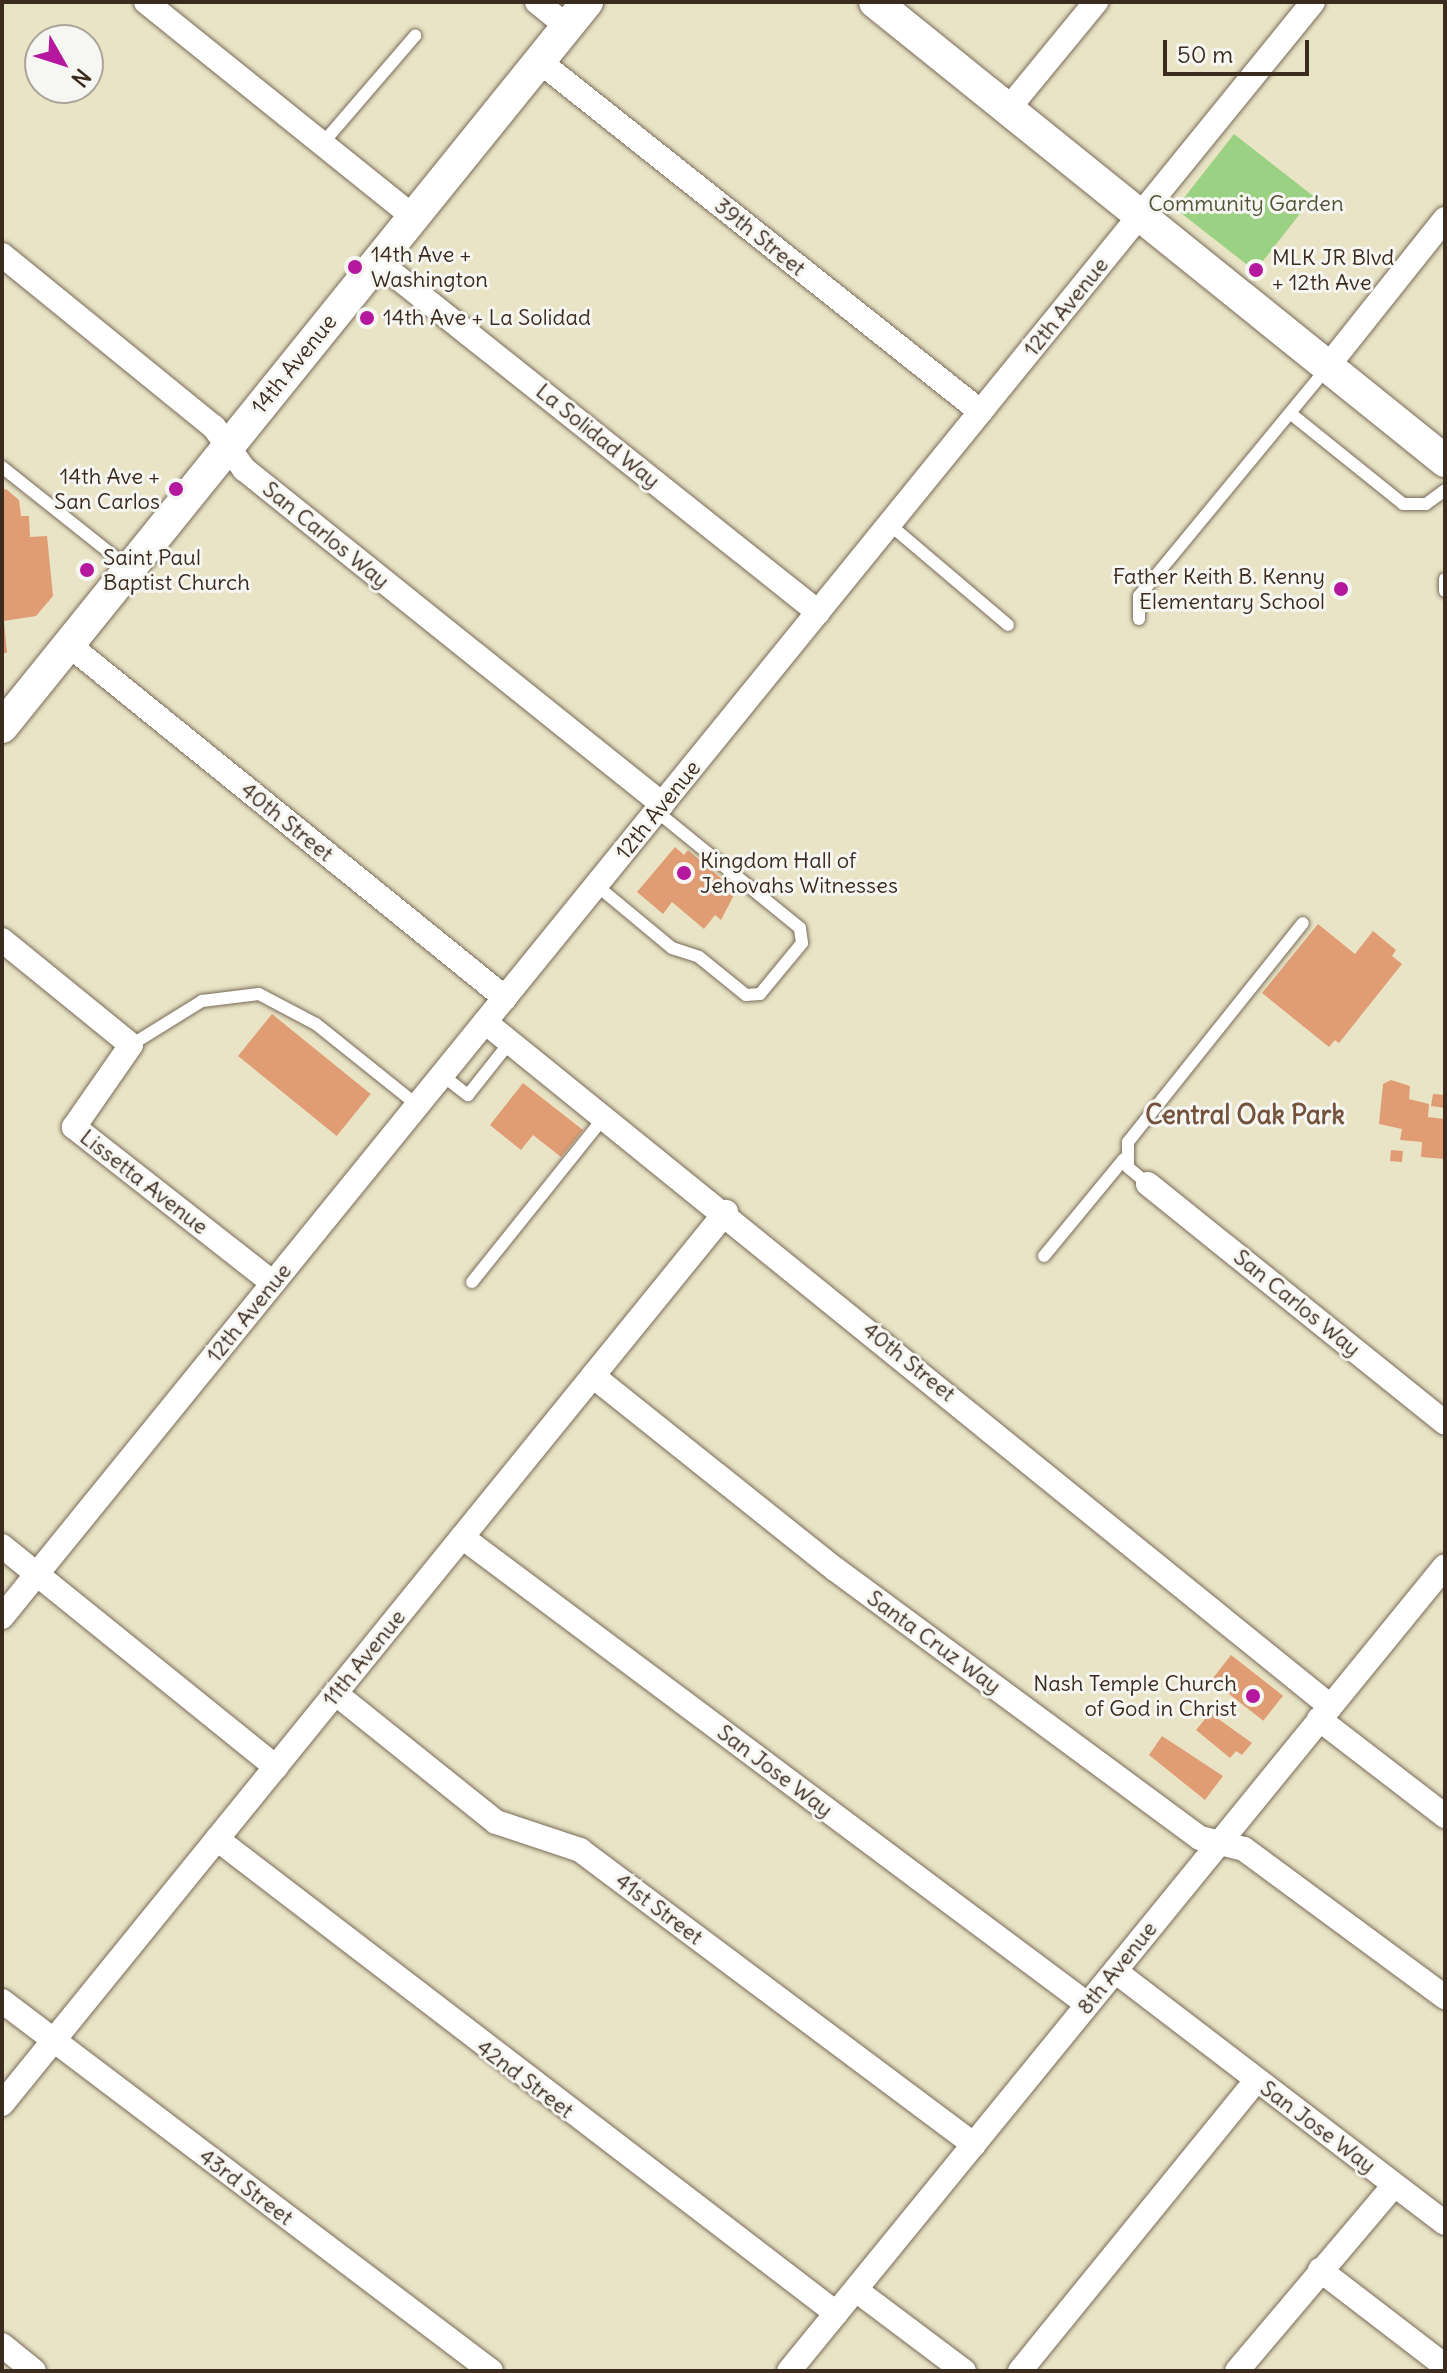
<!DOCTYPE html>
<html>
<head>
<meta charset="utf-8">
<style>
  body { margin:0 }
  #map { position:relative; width:1447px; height:2373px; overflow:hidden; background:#e9e4c6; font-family:Delius,sans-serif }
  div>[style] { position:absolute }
  .green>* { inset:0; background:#9bd182; transform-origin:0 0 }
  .building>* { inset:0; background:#e09d74; transform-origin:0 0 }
  .roads { filter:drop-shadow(0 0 2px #786b59) drop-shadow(0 0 2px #786b59) }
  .lane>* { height:12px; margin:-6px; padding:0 6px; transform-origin:6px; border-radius:6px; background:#fff }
  .street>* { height:24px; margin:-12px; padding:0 12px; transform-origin:12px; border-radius:12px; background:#fff }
  .secondary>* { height:32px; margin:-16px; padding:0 16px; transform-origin:16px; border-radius:16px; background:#fff }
  .dots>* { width:22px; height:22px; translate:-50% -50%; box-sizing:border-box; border:4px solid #f6f6f2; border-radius:50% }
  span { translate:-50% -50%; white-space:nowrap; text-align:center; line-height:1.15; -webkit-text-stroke:6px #f6f6f2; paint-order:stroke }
  .park-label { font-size:22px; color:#535437 }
  .street-label { font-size:22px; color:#3b2a1e }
  .poi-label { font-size:22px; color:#3b2a1e }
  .left { translate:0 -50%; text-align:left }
  .right { translate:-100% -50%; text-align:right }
  .quarter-label { font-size:26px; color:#75523c; font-weight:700 }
  .frame { position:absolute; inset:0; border:4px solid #3b2a1e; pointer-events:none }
  .north { position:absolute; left:24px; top:24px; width:80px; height:80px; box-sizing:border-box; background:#f6f6f2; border:2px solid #aba49d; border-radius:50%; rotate:129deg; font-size:22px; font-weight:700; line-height:32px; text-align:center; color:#3b2a1e }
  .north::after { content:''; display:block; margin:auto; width:28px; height:36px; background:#b5179e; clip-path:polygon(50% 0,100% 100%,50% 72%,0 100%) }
  .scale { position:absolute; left:1163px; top:40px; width:146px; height:36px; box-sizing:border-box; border:4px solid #3b2a1e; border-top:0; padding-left:10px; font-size:24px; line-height:28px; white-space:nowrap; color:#3b2a1e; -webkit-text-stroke:6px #f6f6f2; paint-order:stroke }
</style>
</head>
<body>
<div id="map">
  <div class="green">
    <i style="left:1234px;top:134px;width:101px;height:95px;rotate:38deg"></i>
  </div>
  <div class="building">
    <i style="clip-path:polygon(6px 489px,19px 500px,21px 516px,29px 516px,30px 537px,47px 536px,53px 596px,36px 616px,4px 621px,7px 653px,2px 653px,2px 490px)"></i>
    <i style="clip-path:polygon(675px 847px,684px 855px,688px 850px,736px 891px,721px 920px,715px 915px,704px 929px,672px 902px,663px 914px,637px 892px)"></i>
    <i style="clip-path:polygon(1318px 924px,1355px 954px,1373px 931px,1396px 950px,1392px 956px,1402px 964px,1339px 1043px,1335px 1040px,1329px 1047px,1262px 993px)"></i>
    <i style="left:272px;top:1014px;width:127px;height:54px;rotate:39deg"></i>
    <i style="clip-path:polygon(1391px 1080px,1410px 1086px,1409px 1099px,1429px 1104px,1428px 1117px,1445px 1119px,1445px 1159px,1421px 1157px,1422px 1142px,1400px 1140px,1402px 1129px,1379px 1124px,1383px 1084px)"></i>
    <i style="clip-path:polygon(523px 1083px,583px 1130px,561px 1157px,533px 1135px,521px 1150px,490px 1125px)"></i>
    <i style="clip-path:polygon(1433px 1094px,1445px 1095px,1445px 1108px,1431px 1106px)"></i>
    <i style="left:1391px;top:1150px;width:12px;height:11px;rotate:5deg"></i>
    <i style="left:1231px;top:1655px;width:66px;height:32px;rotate:38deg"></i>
    <i style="clip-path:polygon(1210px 1713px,1252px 1743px,1242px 1755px,1236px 1751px,1230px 1758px,1196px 1730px)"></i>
    <i style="clip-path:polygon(1162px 1736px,1223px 1776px,1205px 1800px,1149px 1755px)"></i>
  </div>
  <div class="roads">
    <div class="lane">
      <i style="left:322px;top:144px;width:143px;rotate:-49.3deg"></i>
      <i style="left:1290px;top:413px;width:145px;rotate:38.8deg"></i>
      <i style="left:1403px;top:504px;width:23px"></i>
      <i style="left:1426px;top:504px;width:24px;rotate:-36deg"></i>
      <i style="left:2px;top:467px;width:162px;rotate:38.5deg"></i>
      <i style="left:889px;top:524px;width:156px;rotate:40.3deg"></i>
      <i style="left:1445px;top:579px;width:12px;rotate:90deg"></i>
      <i style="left:1139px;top:619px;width:23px;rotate:-90deg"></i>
      <i style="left:1139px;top:596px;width:294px;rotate:-50.5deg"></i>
      <i style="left:596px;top:885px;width:99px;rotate:39.7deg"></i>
      <i style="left:672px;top:948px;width:28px;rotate:18deg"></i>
      <i style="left:699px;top:957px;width:60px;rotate:39deg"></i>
      <i style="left:746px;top:995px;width:14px;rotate:-4deg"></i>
      <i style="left:760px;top:994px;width:66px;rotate:-50.5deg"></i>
      <i style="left:802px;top:943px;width:15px;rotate:-98deg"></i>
      <i style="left:800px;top:928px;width:186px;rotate:-140.9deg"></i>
      <i style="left:131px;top:1045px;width:84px;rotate:-31.8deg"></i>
      <i style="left:202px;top:1001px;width:57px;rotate:-7deg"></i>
      <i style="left:259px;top:994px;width:64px;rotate:27.8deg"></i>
      <i style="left:316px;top:1024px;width:129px;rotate:38.7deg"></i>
      <i style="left:442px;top:1075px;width:33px;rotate:38deg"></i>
      <i style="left:468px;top:1095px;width:68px;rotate:-51.6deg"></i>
      <i style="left:1148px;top:1184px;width:26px;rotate:-140deg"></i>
      <i style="left:1128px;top:1167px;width:25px;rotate:-90deg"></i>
      <i style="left:1128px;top:1142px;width:280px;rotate:-51.4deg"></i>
      <i style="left:1044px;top:1256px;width:126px;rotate:-50.5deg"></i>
      <i style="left:472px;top:1282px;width:211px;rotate:-51.3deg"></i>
    </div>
    <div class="street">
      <i style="left:146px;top:2px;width:343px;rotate:38.8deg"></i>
      <i style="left:537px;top:2px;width:38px;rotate:39deg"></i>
      <i style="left:539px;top:61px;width:564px;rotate:38.45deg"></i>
      <i style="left:1008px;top:109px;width:139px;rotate:-50.6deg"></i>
      <i style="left:2px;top:255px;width:273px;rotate:39.1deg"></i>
      <i style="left:214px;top:427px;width:52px;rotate:54.5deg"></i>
      <i style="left:244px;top:469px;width:536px;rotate:38.71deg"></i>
      <i style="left:377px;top:261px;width:564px;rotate:38.52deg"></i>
      <i style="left:1328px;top:366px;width:188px;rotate:-51.5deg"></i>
      <i style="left:69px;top:645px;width:561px;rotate:38.99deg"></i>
      <i style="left:2px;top:940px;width:166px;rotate:39.1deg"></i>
      <i style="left:131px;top:1045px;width:100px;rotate:124.8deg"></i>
      <i style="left:74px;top:1127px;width:253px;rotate:38.1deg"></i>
      <i style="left:485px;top:1022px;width:1087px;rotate:38.99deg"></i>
      <i style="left:1148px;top:1184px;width:381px;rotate:38.8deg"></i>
      <i style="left:593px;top:1376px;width:310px;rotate:38.6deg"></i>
      <i style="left:835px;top:1569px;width:453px;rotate:36.4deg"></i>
      <i style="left:1200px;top:1838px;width:45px;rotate:14deg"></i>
      <i style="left:1244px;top:1849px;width:250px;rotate:36.4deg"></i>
      <i style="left:462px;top:1537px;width:780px;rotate:36.77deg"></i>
      <i style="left:2px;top:1546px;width:352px;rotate:38.9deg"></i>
      <i style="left:2px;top:1617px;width:2080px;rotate:-50.93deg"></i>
      <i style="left:335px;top:1693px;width:206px;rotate:38.7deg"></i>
      <i style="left:496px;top:1822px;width:89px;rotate:18.4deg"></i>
      <i style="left:580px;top:1850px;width:492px;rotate:36.8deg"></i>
      <i style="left:1319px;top:1719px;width:159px;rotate:37.6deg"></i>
      <i style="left:217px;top:1839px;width:780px;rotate:37.44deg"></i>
      <i style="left:1115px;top:1971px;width:415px;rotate:37.4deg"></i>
      <i style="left:2px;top:2001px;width:613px;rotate:37.11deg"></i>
      <i style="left:2px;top:2104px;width:1149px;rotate:-50.94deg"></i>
      <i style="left:1320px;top:2270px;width:158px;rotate:37.5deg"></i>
      <i style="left:856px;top:2290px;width:135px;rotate:36.9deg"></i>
      <i style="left:2px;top:2345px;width:41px;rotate:39.1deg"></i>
      <i style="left:789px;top:2371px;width:1038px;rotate:-50.82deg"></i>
      <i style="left:1020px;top:2371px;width:374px;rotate:-50.9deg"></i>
      <i style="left:1237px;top:2371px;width:243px;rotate:-49.8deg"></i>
    </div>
    <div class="secondary">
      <i style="left:875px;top:2px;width:732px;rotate:38.84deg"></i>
      <i style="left:2px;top:727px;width:932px;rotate:-51.1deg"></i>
    </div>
  </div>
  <div class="dots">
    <i style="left:355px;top:267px;background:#b5179e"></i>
    <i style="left:1256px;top:270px;background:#b5179e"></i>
    <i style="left:367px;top:318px;background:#b5179e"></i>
    <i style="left:176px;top:489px;background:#b5179e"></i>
    <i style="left:87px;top:570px;background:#b5179e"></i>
    <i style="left:1341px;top:589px;background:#b5179e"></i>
    <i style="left:684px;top:873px;background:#b5179e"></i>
    <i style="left:1253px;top:1696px;background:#b5179e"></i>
  </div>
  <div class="park-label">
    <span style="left:1246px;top:204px">Community Garden</span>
  </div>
  <div class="street-label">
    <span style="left:760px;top:237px;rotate:39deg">39th Street</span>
    <span style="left:1066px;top:307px;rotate:-51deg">12th Avenue</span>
    <span style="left:294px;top:364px;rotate:-51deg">14th Avenue</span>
    <span style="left:598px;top:436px;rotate:39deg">La Solidad Way</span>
    <span style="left:326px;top:535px;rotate:39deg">San Carlos Way</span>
    <span style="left:658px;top:810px;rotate:-51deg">12th Avenue</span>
    <span style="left:287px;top:822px;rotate:39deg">40th Street</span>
    <span style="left:144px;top:1182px;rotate:38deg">Lissetta Avenue</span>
    <span style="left:1297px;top:1303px;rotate:39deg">San Carlos Way</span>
    <span style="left:249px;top:1313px;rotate:-51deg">12th Avenue</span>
    <span style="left:909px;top:1362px;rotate:39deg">40th Street</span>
    <span style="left:934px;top:1642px;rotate:36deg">Santa Cruz Way</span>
    <span style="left:364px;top:1658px;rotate:-51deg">11th Avenue</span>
    <span style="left:775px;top:1771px;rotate:37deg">San Jose Way</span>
    <span style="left:659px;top:1909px;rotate:37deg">41st Street</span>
    <span style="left:1117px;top:1968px;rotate:-51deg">8th Avenue</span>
    <span style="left:525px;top:2079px;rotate:37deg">42nd Street</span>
    <span style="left:1318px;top:2127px;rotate:37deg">San Jose Way</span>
    <span style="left:246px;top:2187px;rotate:37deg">43rd Street</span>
  </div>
  <div class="poi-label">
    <span class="left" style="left:371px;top:267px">14th Ave +<br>Washington</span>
    <span class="left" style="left:1272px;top:270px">MLK JR Blvd<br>+ 12th Ave</span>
    <span class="left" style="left:383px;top:318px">14th Ave + La Solidad</span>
    <span class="right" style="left:160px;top:489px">14th Ave +<br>San Carlos</span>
    <span class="left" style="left:103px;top:570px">Saint Paul<br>Baptist Church</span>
    <span class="right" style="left:1325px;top:589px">Father Keith B. Kenny<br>Elementary School</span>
    <span class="left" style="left:700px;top:873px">Kingdom Hall of<br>Jehovahs Witnesses</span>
    <span class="right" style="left:1237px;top:1696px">Nash Temple Church<br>of God in Christ</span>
  </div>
  <div class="quarter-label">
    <span style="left:1245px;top:1115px">Central Oak Park</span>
  </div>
  <div class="frame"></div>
  <div class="north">N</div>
  <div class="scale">50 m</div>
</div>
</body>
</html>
